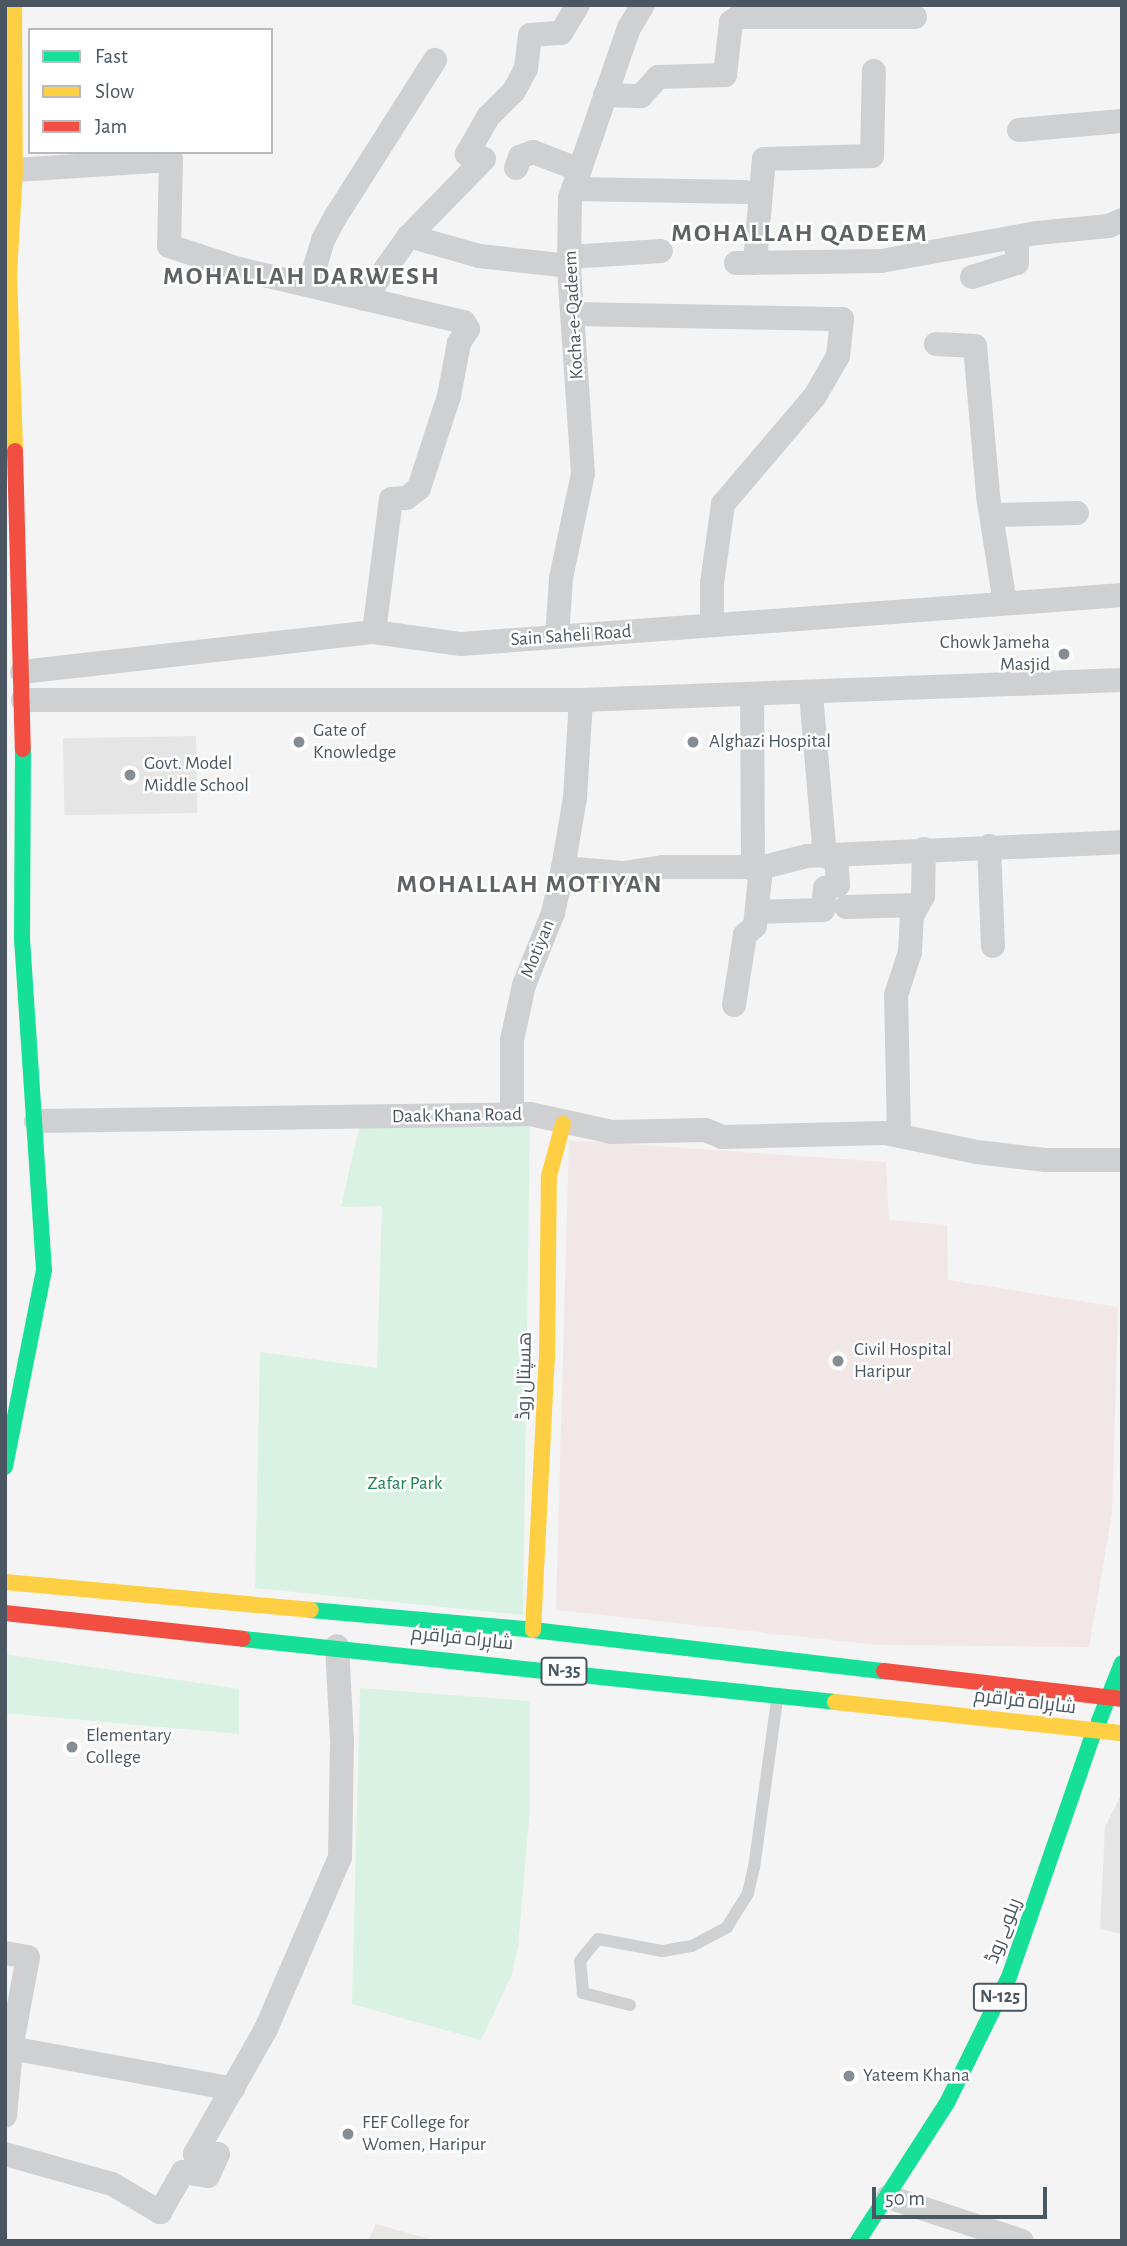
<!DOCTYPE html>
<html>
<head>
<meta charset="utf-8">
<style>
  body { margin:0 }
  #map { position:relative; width:1127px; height:2246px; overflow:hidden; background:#f4f4f4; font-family:"Alegreya Sans",Cairo,sans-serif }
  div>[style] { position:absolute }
  .commercial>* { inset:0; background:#e8e7e3 }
  .education>* { inset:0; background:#e6e5e6; transform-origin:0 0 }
  .medical>* { inset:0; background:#f1e7e6 }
  .green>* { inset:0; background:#d9f2e3 }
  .lane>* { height:12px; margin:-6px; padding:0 6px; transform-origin:6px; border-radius:6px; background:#ced0d2 }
  .street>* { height:24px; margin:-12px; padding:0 12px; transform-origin:12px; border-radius:12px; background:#ced0d2 }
  .fast>* { height:16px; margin:-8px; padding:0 8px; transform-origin:8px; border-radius:8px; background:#16e098 }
  .slow>* { height:16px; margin:-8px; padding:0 8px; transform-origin:8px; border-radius:8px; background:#ffcf43 }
  .jam>* { height:16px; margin:-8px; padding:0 8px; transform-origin:8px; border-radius:8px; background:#f24e42 }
  .dots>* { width:19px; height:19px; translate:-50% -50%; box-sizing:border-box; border:4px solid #fff; border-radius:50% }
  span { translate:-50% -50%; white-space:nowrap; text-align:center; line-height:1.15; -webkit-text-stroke:5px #fff; paint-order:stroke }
  .shield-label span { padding:2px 5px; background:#fff; border:2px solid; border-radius:5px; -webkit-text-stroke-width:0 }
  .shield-label { font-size:18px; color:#4a5661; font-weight:700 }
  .street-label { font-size:19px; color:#4a5661 }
  .poi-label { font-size:19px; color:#4a5661 }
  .right { translate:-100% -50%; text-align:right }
  .left { translate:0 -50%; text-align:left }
  .park-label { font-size:19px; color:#17864f }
  .district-label { font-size:26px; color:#5f6368; font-weight:700; letter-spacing:2px }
  .frame { position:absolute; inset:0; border:7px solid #4a5661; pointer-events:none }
  .legend { position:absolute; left:28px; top:28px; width:245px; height:126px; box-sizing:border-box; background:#fff; border:2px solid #b7bbc0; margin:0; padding:9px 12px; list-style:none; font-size:21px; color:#4a5661 }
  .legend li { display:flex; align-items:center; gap:14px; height:35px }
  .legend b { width:35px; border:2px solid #b7bbc0 }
  .scale { position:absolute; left:872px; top:2187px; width:175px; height:32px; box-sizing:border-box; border:4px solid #4a5661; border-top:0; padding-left:9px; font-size:21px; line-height:24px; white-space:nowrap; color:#4a5661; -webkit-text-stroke:5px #fff; paint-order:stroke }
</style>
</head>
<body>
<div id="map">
  <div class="commercial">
    <i style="clip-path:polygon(376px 2224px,436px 2241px,368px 2241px)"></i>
  </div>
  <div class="education">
    <i style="left:196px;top:736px;width:77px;height:133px;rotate:89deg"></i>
    <i style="clip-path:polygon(1122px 1793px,1122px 1934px,1100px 1929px,1105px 1827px)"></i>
  </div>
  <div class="medical">
    <i style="clip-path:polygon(569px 1140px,886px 1162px,889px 1220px,947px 1225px,948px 1280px,1118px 1307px,1112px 1514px,1089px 1647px,878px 1645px,556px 1610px)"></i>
  </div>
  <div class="green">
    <i style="clip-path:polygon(530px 1117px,523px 1615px,255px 1588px,260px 1352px,377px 1368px,382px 1206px,341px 1207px,361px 1119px)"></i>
    <i style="clip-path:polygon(5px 1654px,239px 1689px,239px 1734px,5px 1713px)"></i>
    <i style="clip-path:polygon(360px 1688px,530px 1701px,530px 1808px,518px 1947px,511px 1977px,481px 2040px,352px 2004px)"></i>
  </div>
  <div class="lane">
    <i style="left:630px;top:2005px;width:49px;rotate:-165.7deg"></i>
    <i style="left:583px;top:1993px;width:32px;rotate:-95deg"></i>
    <i style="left:580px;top:1961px;width:28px;rotate:-51deg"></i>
    <i style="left:598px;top:1939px;width:66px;rotate:10.5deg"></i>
    <i style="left:663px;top:1951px;width:29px;rotate:-10deg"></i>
    <i style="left:692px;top:1946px;width:40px;rotate:-28deg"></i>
    <i style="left:727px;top:1927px;width:40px;rotate:-58deg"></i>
    <i style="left:748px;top:1893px;width:26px;rotate:-77deg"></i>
    <i style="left:754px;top:1868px;width:169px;rotate:-82.2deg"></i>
  </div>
  <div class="street">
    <i style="left:605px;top:95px;width:36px;rotate:2deg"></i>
    <i style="left:641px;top:96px;width:25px;rotate:-48deg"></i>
    <i style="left:658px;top:77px;width:67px;rotate:-1.7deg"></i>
    <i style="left:725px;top:75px;width:53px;rotate:-83.5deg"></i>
    <i style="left:731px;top:22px;width:9px;rotate:-36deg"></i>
    <i style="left:738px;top:17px;width:177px"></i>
    <i style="left:1019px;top:130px;width:103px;rotate:-5deg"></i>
    <i style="left:516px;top:168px;width:12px;rotate:-70deg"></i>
    <i style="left:520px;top:157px;width:14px;rotate:-21deg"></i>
    <i style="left:533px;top:152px;width:50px;rotate:21deg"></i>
    <i style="left:15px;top:170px;width:156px;rotate:-3.7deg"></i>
    <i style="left:171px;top:160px;width:86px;rotate:91.3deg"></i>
    <i style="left:169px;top:246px;width:74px;rotate:18.2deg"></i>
    <i style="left:239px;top:269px;width:231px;rotate:13.3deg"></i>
    <i style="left:464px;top:322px;width:8px;rotate:60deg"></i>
    <i style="left:468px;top:329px;width:17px;rotate:123deg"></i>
    <i style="left:459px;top:343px;width:54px;rotate:100.7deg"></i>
    <i style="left:449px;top:396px;width:97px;rotate:108.1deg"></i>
    <i style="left:419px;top:488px;width:16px;rotate:142deg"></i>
    <i style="left:406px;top:498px;width:15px;rotate:176deg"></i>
    <i style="left:391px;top:499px;width:134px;rotate:97.3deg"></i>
    <i style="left:573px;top:189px;width:172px;rotate:1deg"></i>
    <i style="left:409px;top:236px;width:73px;rotate:15.9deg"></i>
    <i style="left:479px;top:256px;width:91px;rotate:6.3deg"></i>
    <i style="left:570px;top:257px;width:91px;rotate:-3.8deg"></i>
    <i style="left:736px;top:263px;width:145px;rotate:-0.8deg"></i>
    <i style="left:881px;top:261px;width:158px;rotate:-10.2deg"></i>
    <i style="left:1037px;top:233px;width:72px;rotate:-5.6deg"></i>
    <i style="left:1109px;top:226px;width:14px;rotate:-25deg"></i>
    <i style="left:755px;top:263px;width:104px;rotate:-85.1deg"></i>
    <i style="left:764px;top:159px;width:108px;rotate:-1.6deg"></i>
    <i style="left:872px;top:156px;width:85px;rotate:-88.7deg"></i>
    <i style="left:972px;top:277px;width:47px;rotate:-17.3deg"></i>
    <i style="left:1017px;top:263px;width:26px;rotate:-90deg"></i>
    <i style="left:310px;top:283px;width:45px;rotate:-73.2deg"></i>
    <i style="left:323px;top:240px;width:27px;rotate:-62deg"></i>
    <i style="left:336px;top:216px;width:185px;rotate:-57.6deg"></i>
    <i style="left:364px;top:299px;width:77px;rotate:-54.5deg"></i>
    <i style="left:409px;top:236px;width:107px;rotate:-45.8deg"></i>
    <i style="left:484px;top:159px;width:18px;rotate:-164deg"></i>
    <i style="left:467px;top:154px;width:43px;rotate:-60.4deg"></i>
    <i style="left:488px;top:117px;width:37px;rotate:-45deg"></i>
    <i style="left:514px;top:91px;width:26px;rotate:-62deg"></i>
    <i style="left:526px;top:68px;width:33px;rotate:-83deg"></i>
    <i style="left:530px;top:35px;width:31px;rotate:-4deg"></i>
    <i style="left:561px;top:33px;width:33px;rotate:-59deg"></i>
    <i style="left:574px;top:314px;width:268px;rotate:1.1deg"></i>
    <i style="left:842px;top:319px;width:37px;rotate:96deg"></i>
    <i style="left:838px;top:356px;width:46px;rotate:119.9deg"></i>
    <i style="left:815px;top:396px;width:142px;rotate:130.4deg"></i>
    <i style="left:723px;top:504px;width:80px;rotate:97.9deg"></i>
    <i style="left:712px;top:583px;width:41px;rotate:90deg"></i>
    <i style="left:936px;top:344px;width:39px;rotate:3deg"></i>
    <i style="left:975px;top:346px;width:151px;rotate:85deg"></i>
    <i style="left:988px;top:496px;width:108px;rotate:81deg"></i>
    <i style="left:992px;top:515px;width:85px;rotate:-1.3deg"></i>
    <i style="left:557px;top:637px;width:59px;rotate:-86.1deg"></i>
    <i style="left:561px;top:578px;width:106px;rotate:-78.1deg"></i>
    <i style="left:583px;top:474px;width:208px;rotate:-93.9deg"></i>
    <i style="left:569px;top:266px;width:68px;rotate:-89.2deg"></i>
    <i style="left:570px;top:198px;width:180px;rotate:-70.9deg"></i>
    <i style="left:629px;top:28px;width:27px;rotate:-59deg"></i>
    <i style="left:22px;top:672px;width:354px;rotate:-6.5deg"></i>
    <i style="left:374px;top:632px;width:88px;rotate:7.9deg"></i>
    <i style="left:461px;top:644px;width:663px;rotate:-4.24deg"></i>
    <i style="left:811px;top:694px;width:163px;rotate:85.1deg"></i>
    <i style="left:23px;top:700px;width:558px"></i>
    <i style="left:581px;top:700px;width:541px;rotate:-2.12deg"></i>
    <i style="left:989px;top:846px;width:100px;rotate:87.7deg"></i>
    <i style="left:563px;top:868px;width:60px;rotate:4.8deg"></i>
    <i style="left:623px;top:873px;width:40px;rotate:-8.5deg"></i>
    <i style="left:663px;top:867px;width:100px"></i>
    <i style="left:763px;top:867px;width:45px;rotate:-14deg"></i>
    <i style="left:807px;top:856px;width:315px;rotate:-2.5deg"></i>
    <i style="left:846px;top:907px;width:72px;rotate:-1.6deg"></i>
    <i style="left:757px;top:912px;width:66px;rotate:-1.7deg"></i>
    <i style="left:823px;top:910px;width:22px;rotate:-85deg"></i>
    <i style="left:825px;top:888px;width:13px;rotate:-13deg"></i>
    <i style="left:838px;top:885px;width:29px;rotate:-94deg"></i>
    <i style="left:734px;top:1005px;width:71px;rotate:-81.1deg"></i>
    <i style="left:745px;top:935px;width:13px;rotate:-42deg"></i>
    <i style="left:755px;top:926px;width:48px;rotate:-84.1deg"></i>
    <i style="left:760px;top:878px;width:13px;rotate:-122deg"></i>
    <i style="left:753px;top:867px;width:171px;rotate:-90.3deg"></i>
    <i style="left:512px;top:1114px;width:74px;rotate:-90deg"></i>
    <i style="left:512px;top:1040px;width:56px;rotate:-77.7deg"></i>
    <i style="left:524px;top:985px;width:78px;rotate:-68.1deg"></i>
    <i style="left:553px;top:913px;width:46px;rotate:-77.5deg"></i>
    <i style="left:563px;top:868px;width:71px;rotate:-80.3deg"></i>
    <i style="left:575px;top:798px;width:98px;rotate:-86.5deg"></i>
    <i style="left:36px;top:1121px;width:494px;rotate:-0.8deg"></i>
    <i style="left:530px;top:1114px;width:84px;rotate:12.4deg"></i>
    <i style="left:612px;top:1132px;width:93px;rotate:-1.2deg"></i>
    <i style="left:705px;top:1130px;width:18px;rotate:22deg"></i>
    <i style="left:722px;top:1137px;width:163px;rotate:-1.4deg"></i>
    <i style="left:885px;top:1133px;width:94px;rotate:11.7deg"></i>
    <i style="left:977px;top:1152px;width:68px;rotate:6.7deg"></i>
    <i style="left:1045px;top:1160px;width:77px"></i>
    <i style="left:899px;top:1135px;width:140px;rotate:-91.2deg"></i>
    <i style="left:896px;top:995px;width:45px;rotate:-72deg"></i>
    <i style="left:910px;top:952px;width:36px;rotate:-87deg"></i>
    <i style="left:912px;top:916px;width:23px;rotate:-61deg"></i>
    <i style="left:923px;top:896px;width:47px;rotate:-88.8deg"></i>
    <i style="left:5px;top:1953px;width:23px;rotate:10deg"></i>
    <i style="left:28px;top:1957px;width:94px;rotate:100.5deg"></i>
    <i style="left:11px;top:2049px;width:67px;rotate:95.1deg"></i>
    <i style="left:5px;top:2047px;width:232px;rotate:10.4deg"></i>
    <i style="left:5px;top:2154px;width:111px;rotate:15.7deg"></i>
    <i style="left:112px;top:2184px;width:56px;rotate:30.3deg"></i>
    <i style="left:160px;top:2212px;width:46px;rotate:-60.1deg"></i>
    <i style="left:183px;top:2172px;width:25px;rotate:9deg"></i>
    <i style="left:208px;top:2176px;width:24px;rotate:-66deg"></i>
    <i style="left:218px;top:2154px;width:23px;rotate:180deg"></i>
    <i style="left:195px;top:2154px;width:144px;rotate:-60.4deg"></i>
    <i style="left:266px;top:2029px;width:187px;rotate:-66.7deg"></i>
    <i style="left:340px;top:1857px;width:116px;rotate:-89deg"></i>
    <i style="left:342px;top:1741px;width:95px;rotate:-93deg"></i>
    <i style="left:888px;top:2197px;width:141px;rotate:18.2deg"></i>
  </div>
  <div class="fast">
    <i style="left:5px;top:1467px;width:201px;rotate:-78.8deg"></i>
    <i style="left:44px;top:1270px;width:334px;rotate:-93.8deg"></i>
    <i style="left:22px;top:937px;width:188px;rotate:-89.7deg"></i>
    <i style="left:311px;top:1610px;width:223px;rotate:5.1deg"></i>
    <i style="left:533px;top:1630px;width:353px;rotate:6.7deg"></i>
    <i style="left:243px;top:1639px;width:595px;rotate:6.07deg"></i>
    <i style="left:1099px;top:1721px;width:62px;rotate:-68.4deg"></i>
    <i style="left:858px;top:2241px;width:164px;rotate:-57.2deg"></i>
    <i style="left:947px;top:2103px;width:140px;rotate:-63.8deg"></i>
    <i style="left:1009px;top:1977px;width:260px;rotate:-70.9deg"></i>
  </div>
  <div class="slow">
    <i style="left:14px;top:5px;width:165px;rotate:89.7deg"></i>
    <i style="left:15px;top:170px;width:105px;rotate:93.3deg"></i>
    <i style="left:9px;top:275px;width:176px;rotate:88deg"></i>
    <i style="left:5px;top:1582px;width:307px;rotate:5.2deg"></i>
    <i style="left:533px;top:1630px;width:272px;rotate:-87.1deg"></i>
    <i style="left:547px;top:1358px;width:182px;rotate:-89.4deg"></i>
    <i style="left:549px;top:1176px;width:54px;rotate:-74.9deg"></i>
    <i style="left:835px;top:1702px;width:289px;rotate:6.2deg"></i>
  </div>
  <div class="jam">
    <i style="left:15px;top:451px;width:298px;rotate:88.5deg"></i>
    <i style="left:5px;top:1613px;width:239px;rotate:6.2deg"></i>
    <i style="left:884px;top:1671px;width:240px;rotate:6.7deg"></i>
  </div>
  <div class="dots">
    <i style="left:1064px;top:654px;background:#868d94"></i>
    <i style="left:299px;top:742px;background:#868d94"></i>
    <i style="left:693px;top:742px;background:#868d94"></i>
    <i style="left:130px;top:775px;background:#868d94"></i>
    <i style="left:838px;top:1361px;background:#868d94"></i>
    <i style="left:72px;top:1747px;background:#868d94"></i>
    <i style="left:849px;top:2076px;background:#868d94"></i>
    <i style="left:348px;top:2134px;background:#868d94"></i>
  </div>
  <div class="shield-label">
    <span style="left:564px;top:1671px">N-35</span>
    <span style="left:1000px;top:1997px">N-125</span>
  </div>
  <div class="street-label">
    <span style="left:574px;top:315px;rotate:-93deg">Kocha-e-Qadeem</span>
    <span style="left:571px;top:636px;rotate:-4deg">Sain Saheli Road</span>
    <span style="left:538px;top:949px;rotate:-68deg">Motiyan</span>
    <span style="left:457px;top:1116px;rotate:-1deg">Daak Khana Road</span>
    <span style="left:525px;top:1376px;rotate:-89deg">ھسپتال روڈ</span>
    <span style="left:462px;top:1639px;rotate:6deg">شاہراہ قراقرم</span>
    <span style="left:1025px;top:1702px;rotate:7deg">شاہراہ قراقرم</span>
    <span style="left:1004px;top:1931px;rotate:-69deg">ریلوے روڈ</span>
  </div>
  <div class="poi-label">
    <span class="right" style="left:1050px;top:654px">Chowk Jameha<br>Masjid</span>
    <span class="left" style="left:313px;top:742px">Gate of<br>Knowledge</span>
    <span class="left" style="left:709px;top:742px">Alghazi Hospital</span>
    <span class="left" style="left:144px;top:775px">Govt. Model<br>Middle School</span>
    <span class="left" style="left:854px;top:1361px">Civil Hospital<br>Haripur</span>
    <span class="left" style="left:86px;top:1747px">Elementary<br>College</span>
    <span class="left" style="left:863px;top:2076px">Yateem Khana</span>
    <span class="left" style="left:362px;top:2134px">FEF College for<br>Women, Haripur</span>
  </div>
  <div class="park-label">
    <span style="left:405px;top:1484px">Zafar Park</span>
  </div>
  <div class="district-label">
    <span style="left:800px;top:234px">MOHALLAH QADEEM</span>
    <span style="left:302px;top:277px">MOHALLAH DARWESH</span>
    <span style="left:530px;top:885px">MOHALLAH MOTIYAN</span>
  </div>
  <div class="frame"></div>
  <ul class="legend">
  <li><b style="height:9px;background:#16e098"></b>Fast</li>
  <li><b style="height:9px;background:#ffcf43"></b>Slow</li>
  <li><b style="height:9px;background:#f24e42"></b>Jam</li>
  </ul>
  <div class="scale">50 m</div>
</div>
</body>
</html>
